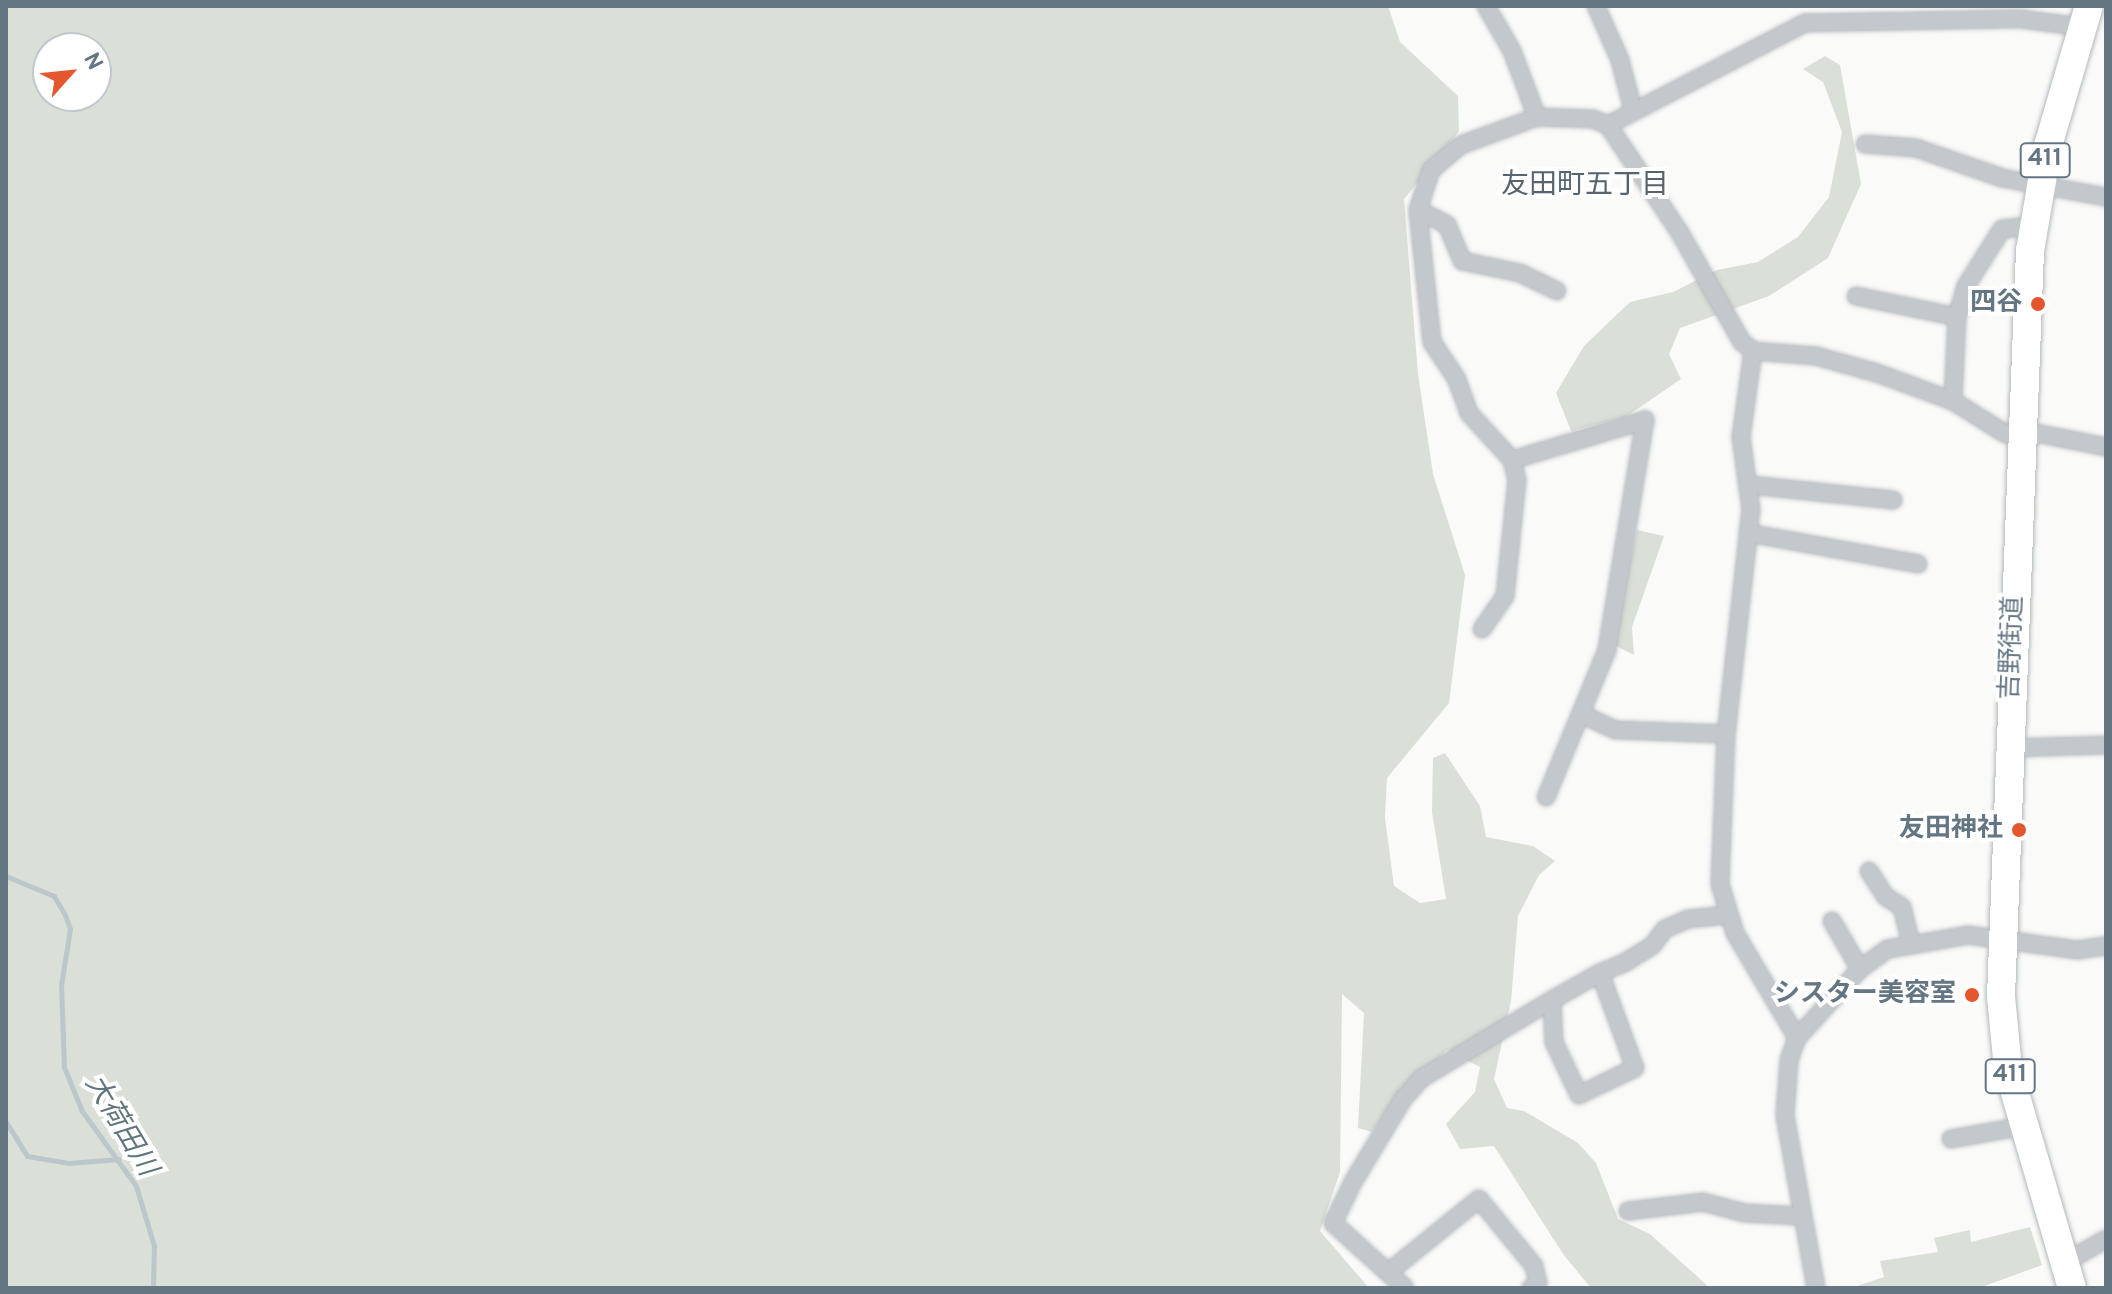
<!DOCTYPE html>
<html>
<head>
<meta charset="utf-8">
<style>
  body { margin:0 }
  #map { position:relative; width:2112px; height:1294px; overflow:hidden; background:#fafaf8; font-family:Overpass,"Noto Sans JP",sans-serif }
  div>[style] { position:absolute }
  .green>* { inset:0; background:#dadfd7 }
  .stream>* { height:5px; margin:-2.5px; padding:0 2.5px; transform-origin:2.5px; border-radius:2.5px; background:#bbc7cb }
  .roads { filter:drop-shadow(0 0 2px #b4b9bd) drop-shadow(0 0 2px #b4b9bd) }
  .minor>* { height:16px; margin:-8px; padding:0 8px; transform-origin:8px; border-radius:8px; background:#c3c8cc }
  .trunk>* { height:28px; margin:-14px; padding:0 14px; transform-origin:14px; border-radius:14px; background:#fff }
  .dots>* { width:22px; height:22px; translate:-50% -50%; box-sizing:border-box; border:4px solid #fff; border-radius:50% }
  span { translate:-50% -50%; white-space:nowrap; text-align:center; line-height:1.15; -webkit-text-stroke:8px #fff; paint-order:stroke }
  .shield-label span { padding:2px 6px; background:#fff; border:2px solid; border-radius:6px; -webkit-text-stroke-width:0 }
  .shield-label { font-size:24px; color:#657683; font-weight:700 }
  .poi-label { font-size:26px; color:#657683; font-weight:700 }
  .right { translate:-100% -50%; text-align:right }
  .street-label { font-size:26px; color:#657683 }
  .neighbourhood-label { font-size:28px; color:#57646e }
  .water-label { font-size:28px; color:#60757c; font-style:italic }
  .frame { position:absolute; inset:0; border:8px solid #657683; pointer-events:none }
  .north { position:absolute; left:32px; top:32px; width:80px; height:80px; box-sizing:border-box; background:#fff; border:2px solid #c1c8cd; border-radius:50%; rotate:63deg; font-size:22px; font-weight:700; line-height:32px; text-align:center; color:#657683 }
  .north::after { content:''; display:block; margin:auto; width:28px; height:36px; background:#e4572e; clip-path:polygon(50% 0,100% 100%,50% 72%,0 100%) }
</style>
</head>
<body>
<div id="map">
  <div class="green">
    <i style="clip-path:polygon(evenodd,6px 6px,1388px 6px,1400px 42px,1458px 96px,1459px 131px,1404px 199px,1418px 374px,1433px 474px,1465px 575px,1449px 703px,1387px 778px,1385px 818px,1394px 886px,1420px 903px,1446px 899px,1432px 812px,1433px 758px,1445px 753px,1480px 806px,1486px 837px,1533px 846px,1555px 861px,1539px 875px,1518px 916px,1511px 1001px,1494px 1079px,1507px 1108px,1524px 1111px,1578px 1143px,1596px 1163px,1618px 1219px,1650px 1234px,1710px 1288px,1591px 1288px,1563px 1254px,1494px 1146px,1460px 1149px,1446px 1124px,1475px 1092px,1480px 1067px,1447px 1050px,1396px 1098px,1372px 1132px,1358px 1128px,1364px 1013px,1342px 994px,1340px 1172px,1320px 1231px,1369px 1288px,6px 1288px,6px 6px,48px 48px,96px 48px,96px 96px,48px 96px,48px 48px)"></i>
    <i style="clip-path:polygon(1825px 56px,1840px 65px,1861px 184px,1828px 258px,1769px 296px,1680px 328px,1669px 354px,1681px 379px,1627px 416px,1571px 431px,1556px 393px,1584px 346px,1630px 302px,1673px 292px,1717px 270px,1758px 262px,1798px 237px,1829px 197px,1842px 132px,1823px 82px,1803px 69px)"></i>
    <i style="clip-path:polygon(1637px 530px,1664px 536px,1632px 627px,1634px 655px,1612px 644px)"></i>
    <i style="clip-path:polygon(2030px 1227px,2042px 1265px,1979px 1288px,1851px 1288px,1884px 1277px,1880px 1261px,1938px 1252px,1934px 1238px,1970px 1230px,1971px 1242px)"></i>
  </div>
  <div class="stream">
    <i style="left:6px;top:876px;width:52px;rotate:22.6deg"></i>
    <i style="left:54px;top:896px;width:22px;rotate:60deg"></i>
    <i style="left:65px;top:915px;width:15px;rotate:70deg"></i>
    <i style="left:70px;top:929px;width:57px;rotate:99.1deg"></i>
    <i style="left:61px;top:985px;width:82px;rotate:87.9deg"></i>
    <i style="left:64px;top:1067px;width:48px;rotate:67.8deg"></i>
    <i style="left:82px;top:1111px;width:92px;rotate:54.2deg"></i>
    <i style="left:136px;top:1186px;width:63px;rotate:73.3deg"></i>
    <i style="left:154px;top:1246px;width:42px;rotate:91.4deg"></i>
    <i style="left:6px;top:1122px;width:40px;rotate:58deg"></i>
    <i style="left:27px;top:1156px;width:43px;rotate:9.5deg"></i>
    <i style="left:69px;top:1163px;width:50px;rotate:-4.6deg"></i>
  </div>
  <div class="roads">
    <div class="minor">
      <i style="left:1486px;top:6px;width:52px;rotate:60deg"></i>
      <i style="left:1512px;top:51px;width:71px;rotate:69.3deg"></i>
      <i style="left:1537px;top:117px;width:56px;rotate:2deg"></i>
      <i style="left:1593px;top:119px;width:16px;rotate:22deg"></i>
      <i style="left:1608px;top:125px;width:130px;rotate:56.3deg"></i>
      <i style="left:1680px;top:233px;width:125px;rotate:60.4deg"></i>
      <i style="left:1742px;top:342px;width:14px;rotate:39deg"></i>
      <i style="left:1753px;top:351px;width:63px;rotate:4.5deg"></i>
      <i style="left:1816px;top:356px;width:63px;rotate:15.6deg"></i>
      <i style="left:1877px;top:373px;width:81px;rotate:20.2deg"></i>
      <i style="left:1953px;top:401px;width:60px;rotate:32.1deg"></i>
      <i style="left:2004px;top:433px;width:19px;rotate:16deg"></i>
      <i style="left:2022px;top:438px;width:19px;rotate:-12deg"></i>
      <i style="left:2041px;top:434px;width:66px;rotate:11.3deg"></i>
      <i style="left:1596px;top:6px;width:59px;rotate:66deg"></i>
      <i style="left:1620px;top:60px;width:52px;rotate:75.4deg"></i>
      <i style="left:1608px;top:125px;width:222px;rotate:-27.4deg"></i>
      <i style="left:1805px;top:23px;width:216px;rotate:-1.1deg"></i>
      <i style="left:2021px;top:19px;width:63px;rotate:7.4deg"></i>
      <i style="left:1865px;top:144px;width:51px;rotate:4.5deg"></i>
      <i style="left:1916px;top:148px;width:91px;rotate:19.2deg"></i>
      <i style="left:2002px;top:178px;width:106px;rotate:10.4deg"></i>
      <i style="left:1418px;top:210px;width:33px;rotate:27deg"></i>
      <i style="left:1447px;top:225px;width:39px;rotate:67deg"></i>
      <i style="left:1462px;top:261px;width:59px;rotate:11.7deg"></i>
      <i style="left:1520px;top:273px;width:41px;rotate:25.9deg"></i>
      <i style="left:1856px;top:296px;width:103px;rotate:11.7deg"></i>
      <i style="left:1753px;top:351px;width:87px;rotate:97.9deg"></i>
      <i style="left:1741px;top:437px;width:73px;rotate:82.1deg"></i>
      <i style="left:1751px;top:509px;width:226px;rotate:96.3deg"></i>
      <i style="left:1726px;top:734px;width:150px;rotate:92.3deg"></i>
      <i style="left:1720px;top:884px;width:51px;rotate:73deg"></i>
      <i style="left:1735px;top:933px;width:122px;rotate:59.4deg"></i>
      <i style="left:1953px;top:401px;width:84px;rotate:-87.3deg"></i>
      <i style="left:1957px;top:317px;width:32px;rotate:-74deg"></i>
      <i style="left:1966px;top:286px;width:67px;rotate:-57.7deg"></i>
      <i style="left:2002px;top:229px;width:31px;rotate:-6deg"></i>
      <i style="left:1512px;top:460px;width:139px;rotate:-16.7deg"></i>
      <i style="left:1645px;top:420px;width:233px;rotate:99.4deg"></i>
      <i style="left:1607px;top:650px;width:159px;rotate:112.5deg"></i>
      <i style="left:1750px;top:485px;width:144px;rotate:6deg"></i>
      <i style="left:1748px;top:533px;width:173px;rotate:10.3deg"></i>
      <i style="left:1482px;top:629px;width:40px;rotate:-55.1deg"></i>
      <i style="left:1505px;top:596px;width:117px;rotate:-84.1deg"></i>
      <i style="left:1517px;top:480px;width:21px;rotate:-104deg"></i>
      <i style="left:1512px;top:460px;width:64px;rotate:-132.5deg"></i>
      <i style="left:1469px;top:413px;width:37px;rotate:-110deg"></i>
      <i style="left:1456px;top:378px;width:43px;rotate:-123.7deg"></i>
      <i style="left:1432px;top:342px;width:133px;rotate:-96.1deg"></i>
      <i style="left:1418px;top:210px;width:42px;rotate:-72deg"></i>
      <i style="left:1431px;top:170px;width:39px;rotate:-40deg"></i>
      <i style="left:1461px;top:145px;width:81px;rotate:-20.2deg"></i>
      <i style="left:1581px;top:714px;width:38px;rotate:25deg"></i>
      <i style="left:1616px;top:730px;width:110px;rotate:2.1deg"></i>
      <i style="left:2011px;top:748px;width:95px;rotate:-1.8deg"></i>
      <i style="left:1869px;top:871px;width:31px;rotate:57deg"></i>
      <i style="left:1886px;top:897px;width:19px;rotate:32deg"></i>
      <i style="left:1902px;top:907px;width:37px;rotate:76deg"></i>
      <i style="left:1832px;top:921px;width:56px;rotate:59.7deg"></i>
      <i style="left:1600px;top:973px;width:101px;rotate:69.8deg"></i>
      <i style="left:1635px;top:1068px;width:62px;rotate:154.3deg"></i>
      <i style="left:1579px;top:1095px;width:59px;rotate:-115.3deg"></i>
      <i style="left:1554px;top:1042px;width:42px;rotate:-92.7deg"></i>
      <i style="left:1552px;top:1000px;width:55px;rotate:-29.4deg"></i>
      <i style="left:1600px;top:973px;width:28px;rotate:-23deg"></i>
      <i style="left:1626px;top:962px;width:31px;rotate:-32deg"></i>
      <i style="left:1652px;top:946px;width:21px;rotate:-53deg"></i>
      <i style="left:1665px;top:929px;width:25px;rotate:-23deg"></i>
      <i style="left:1688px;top:919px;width:39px;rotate:-6deg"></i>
      <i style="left:1951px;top:1139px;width:74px;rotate:-10.1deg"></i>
      <i style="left:1628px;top:1211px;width:76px;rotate:-6.8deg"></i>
      <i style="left:1703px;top:1202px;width:43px;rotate:14.7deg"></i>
      <i style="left:1745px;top:1213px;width:56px;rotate:3.1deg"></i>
      <i style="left:2064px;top:1263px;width:48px;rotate:-29.7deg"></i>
      <i style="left:1390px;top:1271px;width:114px;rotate:-39deg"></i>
      <i style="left:1479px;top:1199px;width:87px;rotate:50.6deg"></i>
      <i style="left:1534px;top:1266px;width:17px;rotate:77deg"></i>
      <i style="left:1538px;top:1283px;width:9px;rotate:144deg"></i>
      <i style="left:1405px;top:1288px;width:97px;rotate:-137.9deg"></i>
      <i style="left:1333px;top:1223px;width:46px;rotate:-64deg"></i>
      <i style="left:1353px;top:1182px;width:97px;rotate:-58.9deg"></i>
      <i style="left:1403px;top:1099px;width:28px;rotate:-48deg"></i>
      <i style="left:1422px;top:1078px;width:152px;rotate:-31deg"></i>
      <i style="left:1816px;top:1288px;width:176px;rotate:-100.2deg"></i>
      <i style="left:1785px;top:1115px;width:55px;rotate:-85.8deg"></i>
      <i style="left:1789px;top:1060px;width:23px;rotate:-70deg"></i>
      <i style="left:1797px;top:1038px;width:93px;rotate:-47.6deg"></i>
      <i style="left:1860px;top:969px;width:34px;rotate:-36deg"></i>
      <i style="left:1888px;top:949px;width:81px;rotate:-9.9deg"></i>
      <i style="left:1968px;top:935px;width:110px;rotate:7.8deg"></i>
      <i style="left:2077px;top:950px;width:29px;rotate:-8deg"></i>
    </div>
    <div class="trunk">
      <i style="left:2072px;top:1288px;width:228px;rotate:-106.3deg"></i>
      <i style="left:2008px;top:1069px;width:73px;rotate:-95.5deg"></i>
      <i style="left:2001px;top:996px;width:746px;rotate:-87.77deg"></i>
      <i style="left:2030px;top:251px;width:107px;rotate:-80.3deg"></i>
      <i style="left:2048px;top:146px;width:146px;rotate:-73.7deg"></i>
    </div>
  </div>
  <div class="dots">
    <i style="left:2038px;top:304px;background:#e4572e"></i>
    <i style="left:2019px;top:830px;background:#e4572e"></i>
    <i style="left:1972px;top:995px;background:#e4572e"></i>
  </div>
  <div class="shield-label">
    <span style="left:2045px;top:160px">411</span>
    <span style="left:2010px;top:1076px">411</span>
  </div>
  <div class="poi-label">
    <span class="right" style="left:2022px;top:304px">四谷</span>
    <span class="right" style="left:2003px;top:830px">友田神社</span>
    <span class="right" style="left:1956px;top:995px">シスター美容室</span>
  </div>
  <div class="street-label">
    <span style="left:2013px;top:648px;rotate:-88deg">吉野街道</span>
  </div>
  <div class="neighbourhood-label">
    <span style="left:1585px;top:186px">友田町五丁目</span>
  </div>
  <div class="water-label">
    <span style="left:120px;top:1126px;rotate:59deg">大荷田川</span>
  </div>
  <div class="frame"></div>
  <div class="north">N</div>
</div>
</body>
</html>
